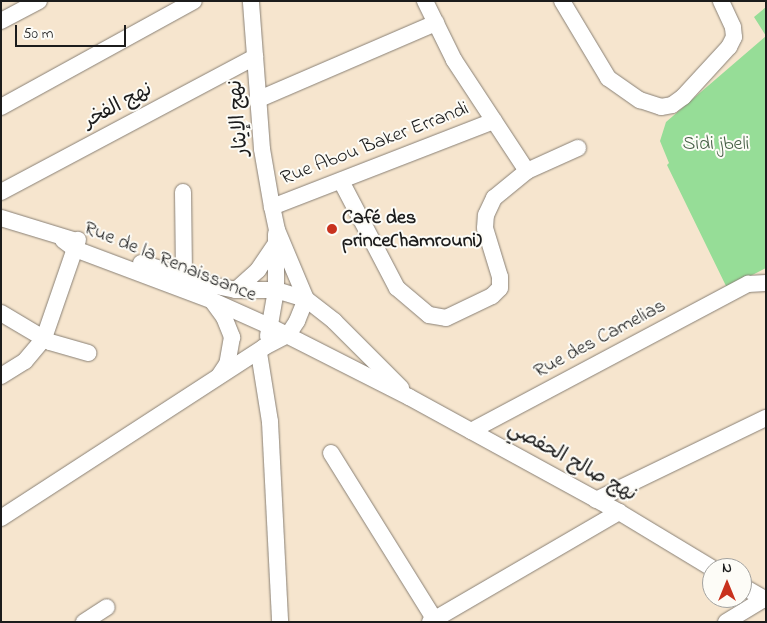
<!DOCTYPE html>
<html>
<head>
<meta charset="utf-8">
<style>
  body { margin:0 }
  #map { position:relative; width:767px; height:623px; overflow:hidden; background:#f6e5ce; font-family:"Indie Flower","Playpen Sans Arabic",sans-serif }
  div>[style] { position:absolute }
  .green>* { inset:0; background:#96dd97 }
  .roads { filter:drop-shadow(0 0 1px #898075) drop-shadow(0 0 1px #898075) }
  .minor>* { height:16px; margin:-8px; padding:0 8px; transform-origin:8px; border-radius:8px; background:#fff }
  .dots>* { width:14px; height:14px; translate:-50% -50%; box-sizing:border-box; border:2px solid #fdfcf7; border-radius:50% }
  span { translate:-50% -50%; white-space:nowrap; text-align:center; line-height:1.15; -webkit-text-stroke:4px #fdfcf7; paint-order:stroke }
  .street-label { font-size:20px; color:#1c1c1c }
  .park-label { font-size:20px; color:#476047 }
  .poi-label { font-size:20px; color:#1c1c1c; font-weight:700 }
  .left { translate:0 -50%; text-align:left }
  .frame { position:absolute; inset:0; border:2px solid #1c1c1c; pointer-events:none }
  .north { position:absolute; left:702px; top:558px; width:50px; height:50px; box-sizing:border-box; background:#fdfcf7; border:1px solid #a3a29f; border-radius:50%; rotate:0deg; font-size:14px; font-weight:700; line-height:20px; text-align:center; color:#1c1c1c }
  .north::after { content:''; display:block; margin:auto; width:18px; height:22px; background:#c8321e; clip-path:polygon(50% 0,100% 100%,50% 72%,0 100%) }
  .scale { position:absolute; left:15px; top:25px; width:111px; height:22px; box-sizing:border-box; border:2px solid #1c1c1c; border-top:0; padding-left:6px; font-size:15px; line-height:18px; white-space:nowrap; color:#1c1c1c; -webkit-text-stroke:4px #fdfcf7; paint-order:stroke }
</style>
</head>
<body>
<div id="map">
  <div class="green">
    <i style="clip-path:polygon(766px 7px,766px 268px,727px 288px,667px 165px,669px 163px,660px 141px,666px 122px,766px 36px,754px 17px)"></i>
  </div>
  <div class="roads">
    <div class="minor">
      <i style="left:425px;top:1px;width:66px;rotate:63.8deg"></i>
      <i style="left:454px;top:60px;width:133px;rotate:56.7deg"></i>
      <i style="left:562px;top:1px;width:90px;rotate:59.1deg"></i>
      <i style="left:608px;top:78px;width:39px;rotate:35deg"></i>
      <i style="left:640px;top:100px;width:22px;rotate:18deg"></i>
      <i style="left:661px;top:107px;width:11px;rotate:-10deg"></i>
      <i style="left:672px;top:105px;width:14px;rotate:-36deg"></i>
      <i style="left:683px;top:97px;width:68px;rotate:-47.4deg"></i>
      <i style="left:729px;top:47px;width:11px;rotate:-63deg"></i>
      <i style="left:734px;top:37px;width:10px;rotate:-96deg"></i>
      <i style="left:733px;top:27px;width:29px;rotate:-115deg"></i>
      <i style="left:1px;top:21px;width:43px;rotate:-27.8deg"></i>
      <i style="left:257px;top:100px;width:195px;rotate:-23.3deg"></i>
      <i style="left:1px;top:107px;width:220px;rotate:-28.8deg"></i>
      <i style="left:341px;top:181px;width:121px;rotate:62.4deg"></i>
      <i style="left:397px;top:288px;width:42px;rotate:40.2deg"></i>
      <i style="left:429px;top:315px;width:17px;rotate:10deg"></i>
      <i style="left:446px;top:318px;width:51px;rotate:-25.6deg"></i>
      <i style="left:492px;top:296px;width:11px;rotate:-45deg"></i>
      <i style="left:500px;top:288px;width:11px;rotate:-90deg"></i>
      <i style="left:500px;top:277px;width:51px;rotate:-107deg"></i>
      <i style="left:485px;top:228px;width:13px;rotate:-86deg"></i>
      <i style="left:486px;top:215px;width:19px;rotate:-65deg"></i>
      <i style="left:494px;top:198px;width:43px;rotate:-39.3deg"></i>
      <i style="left:527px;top:171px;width:56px;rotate:-24.3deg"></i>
      <i style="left:1px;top:192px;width:288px;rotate:-28deg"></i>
      <i style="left:183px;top:192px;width:86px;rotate:89.3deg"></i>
      <i style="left:272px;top:207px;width:238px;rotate:-21.2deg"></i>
      <i style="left:1px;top:218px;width:75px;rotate:17deg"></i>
      <i style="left:63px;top:240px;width:15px;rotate:37deg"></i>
      <i style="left:75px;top:249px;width:145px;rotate:20.6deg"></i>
      <i style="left:211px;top:300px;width:66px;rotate:24.2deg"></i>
      <i style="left:271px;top:327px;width:155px;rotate:26.9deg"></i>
      <i style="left:409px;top:397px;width:239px;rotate:28.7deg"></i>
      <i style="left:619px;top:512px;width:109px;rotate:31.1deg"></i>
      <i style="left:141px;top:263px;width:78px;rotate:17deg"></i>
      <i style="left:216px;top:286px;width:20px;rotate:11deg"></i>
      <i style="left:236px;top:290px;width:40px"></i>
      <i style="left:276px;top:290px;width:31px;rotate:17deg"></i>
      <i style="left:306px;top:299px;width:36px;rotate:38deg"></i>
      <i style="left:334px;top:321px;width:95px;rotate:45deg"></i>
      <i style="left:236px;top:290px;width:30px;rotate:-42deg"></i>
      <i style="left:258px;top:270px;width:30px;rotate:-56deg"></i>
      <i style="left:213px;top:302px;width:19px;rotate:54deg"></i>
      <i style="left:224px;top:317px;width:22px;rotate:68deg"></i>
      <i style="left:232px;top:337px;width:27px;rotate:100deg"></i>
      <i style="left:227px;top:364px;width:14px;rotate:124deg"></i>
      <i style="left:1px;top:313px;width:57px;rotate:30.6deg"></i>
      <i style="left:50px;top:342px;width:40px;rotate:16deg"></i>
      <i style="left:268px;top:336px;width:47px;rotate:-80.1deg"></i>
      <i style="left:276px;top:290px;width:56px;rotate:-90deg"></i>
      <i style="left:259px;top:353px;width:70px;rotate:80.9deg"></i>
      <i style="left:270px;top:422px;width:200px;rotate:87.1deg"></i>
      <i style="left:1px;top:376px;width:28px;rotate:-32deg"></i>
      <i style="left:25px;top:361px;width:30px;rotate:-50deg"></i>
      <i style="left:44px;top:338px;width:104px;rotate:-70.9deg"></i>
      <i style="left:471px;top:431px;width:314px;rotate:-28deg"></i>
      <i style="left:748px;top:284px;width:18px;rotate:-3deg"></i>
      <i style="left:331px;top:453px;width:199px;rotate:58.1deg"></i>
      <i style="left:596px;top:500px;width:189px;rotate:-25.8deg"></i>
      <i style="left:1px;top:518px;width:314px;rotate:-33deg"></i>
      <i style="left:264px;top:347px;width:27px;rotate:-27deg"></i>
      <i style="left:288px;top:335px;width:17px;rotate:-57deg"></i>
      <i style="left:297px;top:321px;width:24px;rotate:-68deg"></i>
      <i style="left:306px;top:299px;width:75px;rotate:-112.8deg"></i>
      <i style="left:277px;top:230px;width:24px;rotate:-102deg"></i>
      <i style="left:272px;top:207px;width:59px;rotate:-99.8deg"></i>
      <i style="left:262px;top:149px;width:148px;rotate:-94.3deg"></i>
      <i style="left:742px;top:586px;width:28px;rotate:30deg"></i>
      <i style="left:84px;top:622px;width:27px;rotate:-33deg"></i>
      <i style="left:430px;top:622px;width:219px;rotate:-30.2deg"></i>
      <i style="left:726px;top:622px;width:44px;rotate:-31.2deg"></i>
    </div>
  </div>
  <div class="dots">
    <i style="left:332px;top:229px;background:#c8321e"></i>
  </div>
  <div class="street-label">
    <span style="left:118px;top:106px;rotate:-28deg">نهج الفخر</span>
    <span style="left:239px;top:118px;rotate:-95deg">نهج الإيثار</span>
    <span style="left:375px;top:144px;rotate:-21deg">Rue Abou Baker Errandi</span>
    <span style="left:170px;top:262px;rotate:22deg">Rue de la Renaissance</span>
    <span style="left:600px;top:339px;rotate:-28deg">Rue des Camelias</span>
    <span style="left:572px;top:462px;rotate:29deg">نهج صالح الحفصي</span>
  </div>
  <div class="park-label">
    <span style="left:716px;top:144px">Sidi jbeli</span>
  </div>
  <div class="poi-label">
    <span class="left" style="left:342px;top:230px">Café des<br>prince(hamrouni)</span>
  </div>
  <div class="frame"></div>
  <div class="north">N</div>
  <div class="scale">50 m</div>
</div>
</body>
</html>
